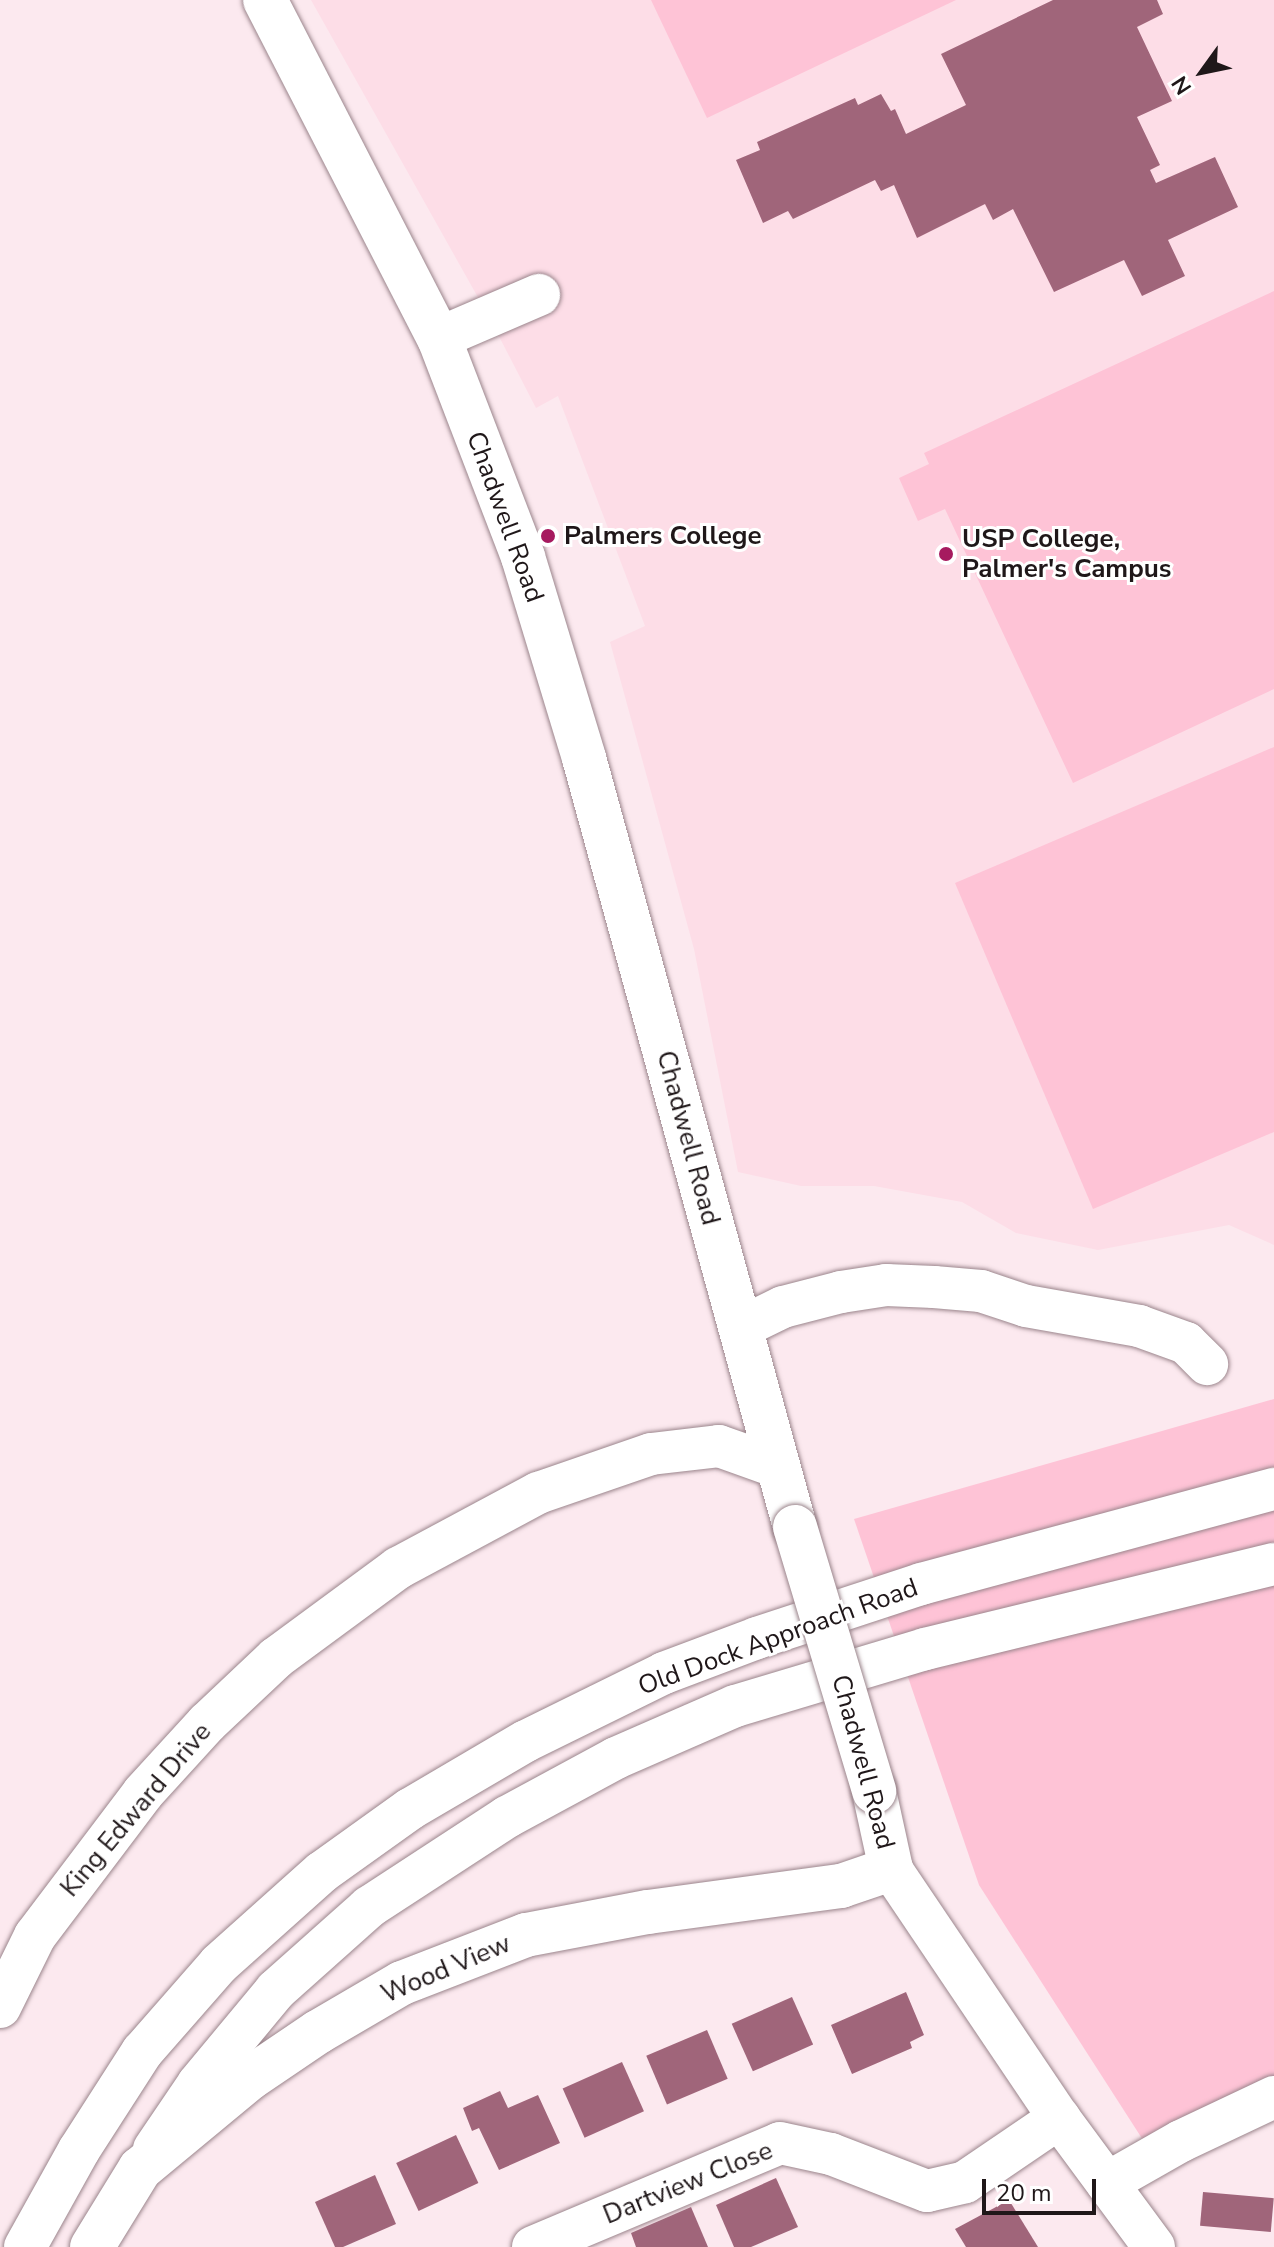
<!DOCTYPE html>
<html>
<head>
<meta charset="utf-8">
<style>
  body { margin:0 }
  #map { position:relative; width:1274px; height:2247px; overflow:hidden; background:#fce9ef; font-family:"Nunito Sans",sans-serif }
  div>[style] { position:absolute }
  .built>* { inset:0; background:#fddde7 }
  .green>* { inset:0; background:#fec3d6 }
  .building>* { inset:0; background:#a0657a; transform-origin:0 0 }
  .roads { filter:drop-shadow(0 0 2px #9b858c) drop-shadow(0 0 2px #9b858c) }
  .minor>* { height:42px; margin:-21px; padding:0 21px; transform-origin:21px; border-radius:21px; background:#fff }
  .major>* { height:44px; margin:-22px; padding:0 22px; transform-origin:22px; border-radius:22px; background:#fff }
  .bridges { filter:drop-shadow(0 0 2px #9b858c) drop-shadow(0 0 2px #9b858c) }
  .major-bridge>* { height:44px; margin:-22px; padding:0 22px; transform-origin:22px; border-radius:22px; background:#fff }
  .dots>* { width:22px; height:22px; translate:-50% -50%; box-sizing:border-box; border:4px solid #fff; border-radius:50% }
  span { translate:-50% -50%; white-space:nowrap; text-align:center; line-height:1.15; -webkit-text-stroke:6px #fff; paint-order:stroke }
  .street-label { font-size:26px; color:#1f1719 }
  .poi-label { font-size:26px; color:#1f1719; font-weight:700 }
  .left { translate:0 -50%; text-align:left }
  .north { position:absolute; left:1162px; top:32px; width:80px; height:80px; -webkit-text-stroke:6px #fff; paint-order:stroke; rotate:237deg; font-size:22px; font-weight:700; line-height:32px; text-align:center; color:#1f1719 }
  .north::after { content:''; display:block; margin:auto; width:28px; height:36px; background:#1f1719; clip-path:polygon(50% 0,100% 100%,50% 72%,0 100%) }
  .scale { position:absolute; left:982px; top:2179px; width:114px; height:36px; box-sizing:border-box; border:4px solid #1f1719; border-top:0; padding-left:10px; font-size:24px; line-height:28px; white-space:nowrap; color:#1f1719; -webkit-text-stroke:6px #fff; paint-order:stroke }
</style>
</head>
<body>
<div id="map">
  <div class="built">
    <i style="clip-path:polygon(311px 0,1274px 0,1274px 1245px,1229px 1225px,1098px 1250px,1016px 1233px,962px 1202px,874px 1186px,801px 1186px,738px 1172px,694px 949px,610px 642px,645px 626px,558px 396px,536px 408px,489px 317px)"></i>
  </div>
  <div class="green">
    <i style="clip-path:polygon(651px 0,956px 0,707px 118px)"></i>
    <i style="clip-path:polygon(1274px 291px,1274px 689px,1073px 783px,945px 509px,918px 521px,899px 478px,929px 464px,924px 453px)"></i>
    <i style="clip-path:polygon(1274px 747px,1274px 1132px,1093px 1209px,955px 883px)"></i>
    <i style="clip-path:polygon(1274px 1399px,1274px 2102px,1152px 2154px,979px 1885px,854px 1519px)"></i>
  </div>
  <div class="building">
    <i style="clip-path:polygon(1053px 0,1157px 0,1163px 14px,1137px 27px,1172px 101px,1137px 117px,1160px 165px,1150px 170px,1156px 183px,1215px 157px,1238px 207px,1168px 240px,1185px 276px,1142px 296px,1124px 260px,1054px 292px,1013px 209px,993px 220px,985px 204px,917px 238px,894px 185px,881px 191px,875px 180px,793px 219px,788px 211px,763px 223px,736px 160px,760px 150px,757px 142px,855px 98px,858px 105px,881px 94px,891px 111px,895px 109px,906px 134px,966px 105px,941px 54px)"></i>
    <i style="clip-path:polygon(906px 1992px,924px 2035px,910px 2042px,912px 2048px,852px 2074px,831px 2025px)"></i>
    <i style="left:792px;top:1997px;width:52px;height:66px;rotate:66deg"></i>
    <i style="left:707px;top:2030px;width:53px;height:66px;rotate:67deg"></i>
    <i style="left:622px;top:2062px;width:54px;height:65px;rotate:66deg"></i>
    <i style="clip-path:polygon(500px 2091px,508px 2108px,538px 2095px,560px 2143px,499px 2170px,479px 2128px,472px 2131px,463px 2108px)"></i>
    <i style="left:456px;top:2135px;width:53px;height:66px;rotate:65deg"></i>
    <i style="clip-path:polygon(375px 2175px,396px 2224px,343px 2247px,335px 2247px,315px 2202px)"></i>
    <i style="clip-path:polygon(776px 2178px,798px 2227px,751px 2247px,734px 2247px,716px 2205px)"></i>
    <i style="left:1203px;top:2192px;width:71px;height:34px;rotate:5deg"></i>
    <i style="clip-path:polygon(1009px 2200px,1038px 2247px,966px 2247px,955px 2229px)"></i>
    <i style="clip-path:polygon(691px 2207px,708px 2247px,636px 2247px,631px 2233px)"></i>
  </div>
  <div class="roads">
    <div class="minor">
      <i style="left:439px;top:338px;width:109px;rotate:-23.3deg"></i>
      <i style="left:740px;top:1328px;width:48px;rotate:-26deg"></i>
      <i style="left:783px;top:1307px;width:60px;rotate:-14.5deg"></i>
      <i style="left:841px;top:1292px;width:46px;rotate:-8.8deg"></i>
      <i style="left:886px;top:1285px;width:48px;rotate:2.4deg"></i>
      <i style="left:934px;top:1287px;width:47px;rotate:4.9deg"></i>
      <i style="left:981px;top:1291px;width:47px;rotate:18.4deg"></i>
      <i style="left:1026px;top:1306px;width:115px;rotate:10deg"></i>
      <i style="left:1139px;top:1326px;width:50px;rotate:19.9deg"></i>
      <i style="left:1186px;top:1343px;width:30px;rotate:45deg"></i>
      <i style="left:891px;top:1869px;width:300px;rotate:56deg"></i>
      <i style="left:1059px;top:2118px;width:160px;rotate:53.6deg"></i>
      <i style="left:0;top:2007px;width:79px;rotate:-63.8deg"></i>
      <i style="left:35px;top:1936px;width:179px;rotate:-52.9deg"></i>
      <i style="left:143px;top:1793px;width:95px;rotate:-47.6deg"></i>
      <i style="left:207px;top:1723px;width:95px;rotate:-43.3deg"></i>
      <i style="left:276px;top:1658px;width:152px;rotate:-36.4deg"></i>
      <i style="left:398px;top:1568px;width:159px;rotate:-28.2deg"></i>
      <i style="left:538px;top:1493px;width:120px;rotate:-19deg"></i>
      <i style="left:651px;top:1454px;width:68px;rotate:-6.7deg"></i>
      <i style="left:719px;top:1446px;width:63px;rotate:19.6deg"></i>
      <i style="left:154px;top:2149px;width:78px;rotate:-55.9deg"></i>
      <i style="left:198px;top:2084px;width:122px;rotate:-50.3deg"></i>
      <i style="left:276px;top:1990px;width:125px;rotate:-41.7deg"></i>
      <i style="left:369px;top:1907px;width:165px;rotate:-33.1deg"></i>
      <i style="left:507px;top:1817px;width:124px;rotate:-28.4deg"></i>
      <i style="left:616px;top:1758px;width:130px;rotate:-23.6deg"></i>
      <i style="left:735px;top:1706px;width:198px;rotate:-16.7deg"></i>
      <i style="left:925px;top:1649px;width:359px;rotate:-13.7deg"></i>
      <i style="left:1107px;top:2183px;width:85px;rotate:-29.6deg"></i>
      <i style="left:1181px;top:2141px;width:103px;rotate:-25.3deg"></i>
      <i style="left:25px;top:2247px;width:111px;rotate:-60.9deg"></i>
      <i style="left:79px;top:2150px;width:117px;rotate:-57.3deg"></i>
      <i style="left:142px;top:2052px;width:117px;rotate:-48.8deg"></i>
      <i style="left:219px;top:1964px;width:138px;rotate:-41.8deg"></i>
      <i style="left:322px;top:1872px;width:108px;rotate:-35.6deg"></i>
      <i style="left:410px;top:1809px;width:134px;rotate:-30.4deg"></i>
      <i style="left:526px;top:1741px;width:154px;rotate:-26.2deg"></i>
      <i style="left:664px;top:1673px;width:99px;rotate:-20.6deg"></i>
      <i style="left:757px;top:1638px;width:173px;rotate:-18.2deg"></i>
      <i style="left:921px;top:1584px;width:366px;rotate:-15.1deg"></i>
      <i style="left:533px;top:2247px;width:268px;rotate:-22.8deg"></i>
      <i style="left:780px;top:2143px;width:52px;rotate:12.2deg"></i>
      <i style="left:831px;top:2154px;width:103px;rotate:21.1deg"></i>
      <i style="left:927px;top:2191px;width:39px;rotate:-13deg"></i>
      <i style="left:965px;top:2182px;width:114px;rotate:-34.2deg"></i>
    </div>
    <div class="major">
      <i style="left:265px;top:0;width:380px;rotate:62.8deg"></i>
      <i style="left:439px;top:338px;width:235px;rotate:69deg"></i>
      <i style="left:523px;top:557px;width:210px;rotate:73.1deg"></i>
      <i style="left:584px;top:758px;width:797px;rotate:74.66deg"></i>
      <i style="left:92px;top:2247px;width:92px;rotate:-58.4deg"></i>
      <i style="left:140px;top:2169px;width:143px;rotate:-39.6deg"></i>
      <i style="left:250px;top:2078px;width:82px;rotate:-34.1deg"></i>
      <i style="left:318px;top:2032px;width:97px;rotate:-30.3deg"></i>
      <i style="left:402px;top:1983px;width:133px;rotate:-21.2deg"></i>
      <i style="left:526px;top:1935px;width:124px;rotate:-10.7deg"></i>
      <i style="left:648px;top:1912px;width:195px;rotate:-7.7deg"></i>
      <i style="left:841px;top:1886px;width:53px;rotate:-18.8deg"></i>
      <i style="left:891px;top:1869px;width:80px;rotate:-102.3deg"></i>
    </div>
  </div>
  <div class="bridges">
    <div class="major-bridge">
      <i style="left:795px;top:1527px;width:276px;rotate:73.3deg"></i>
    </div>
  </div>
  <div class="dots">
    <i style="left:548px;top:536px;background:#a61a5f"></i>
    <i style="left:946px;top:554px;background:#a61a5f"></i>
  </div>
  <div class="street-label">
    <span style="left:505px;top:517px;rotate:70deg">Chadwell Road</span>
    <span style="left:688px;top:1138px;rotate:75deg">Chadwell Road</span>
    <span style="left:778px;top:1637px;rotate:-20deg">Old Dock Approach Road</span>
    <span style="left:863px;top:1762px;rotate:75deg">Chadwell Road</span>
    <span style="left:136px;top:1810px;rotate:-50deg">King Edward Drive</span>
    <span style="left:446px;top:1969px;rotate:-23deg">Wood View</span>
    <span style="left:688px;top:2183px;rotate:-22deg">Dartview Close</span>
  </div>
  <div class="poi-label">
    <span class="left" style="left:564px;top:536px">Palmers College</span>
    <span class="left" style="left:962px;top:554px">USP College,<br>Palmer's Campus</span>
  </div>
  <div class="north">N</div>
  <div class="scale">20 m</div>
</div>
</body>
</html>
